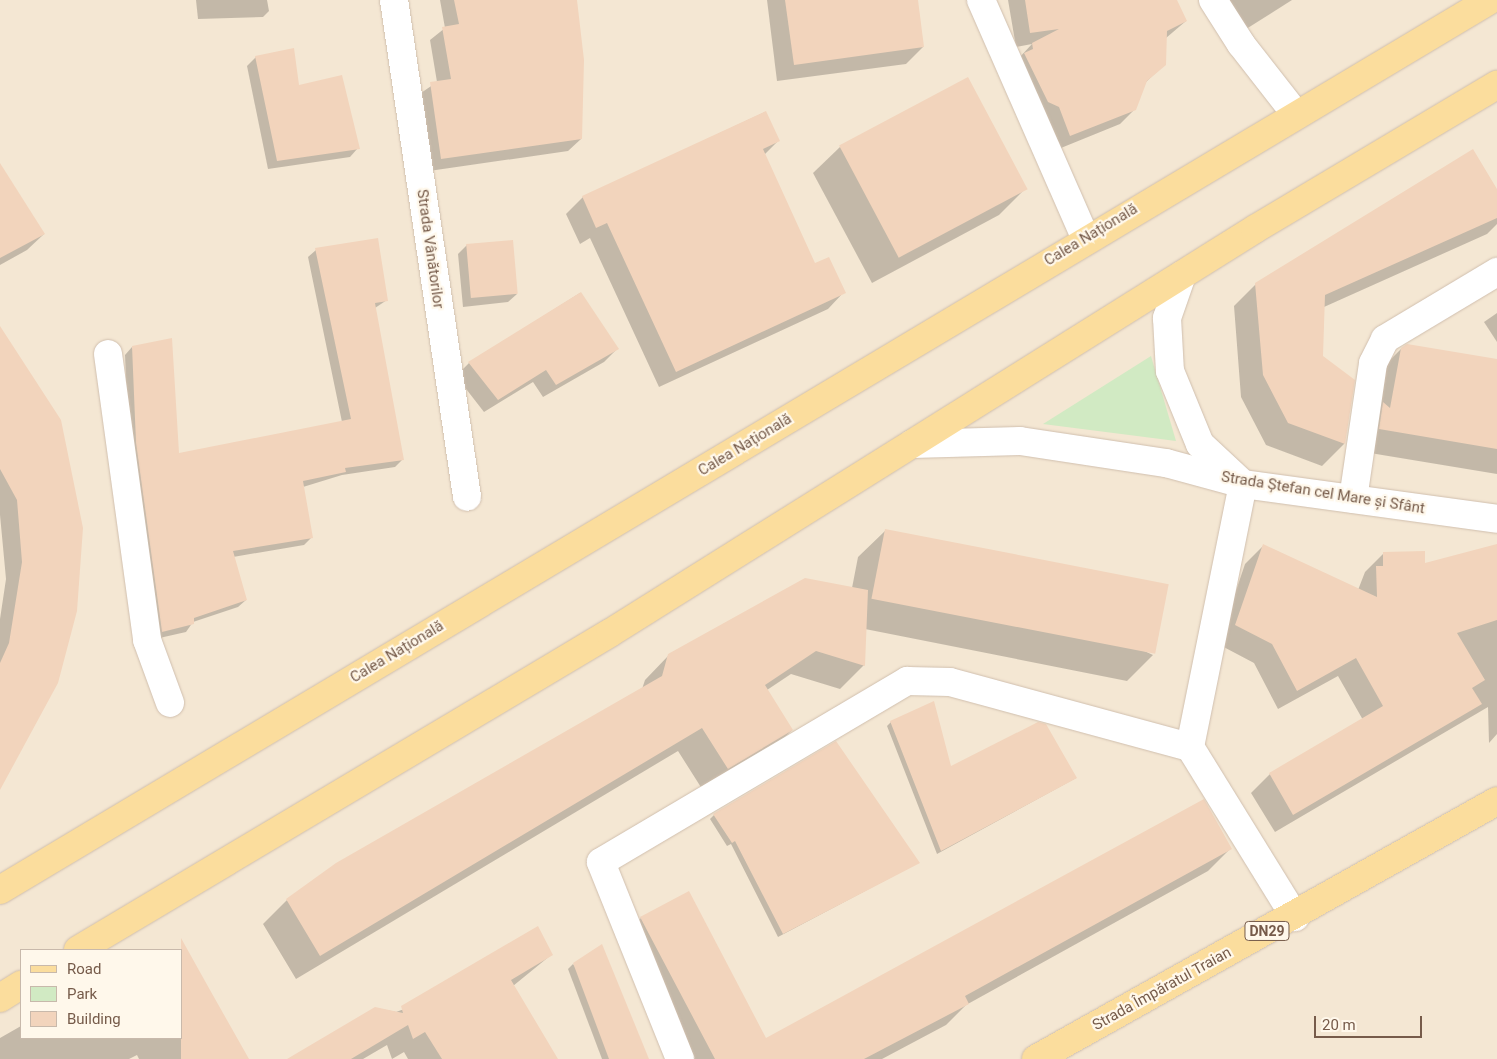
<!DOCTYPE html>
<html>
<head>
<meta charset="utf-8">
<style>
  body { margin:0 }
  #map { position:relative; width:1497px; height:1059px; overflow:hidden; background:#fcf4e5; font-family:Roboto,sans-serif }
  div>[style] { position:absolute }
  .residential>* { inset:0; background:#f4e7d3 }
  .green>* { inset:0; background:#d1eac3 }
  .shadow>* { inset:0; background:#0003 }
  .building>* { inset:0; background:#f2d4bc; transform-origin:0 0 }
  .roads { filter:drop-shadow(0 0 1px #d0bfae) drop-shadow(0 0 1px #d0bfae) }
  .street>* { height:28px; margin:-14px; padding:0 14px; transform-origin:14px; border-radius:14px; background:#fff }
  .primary>* { height:28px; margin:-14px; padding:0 14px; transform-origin:14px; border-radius:14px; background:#fbdd9d }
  span { translate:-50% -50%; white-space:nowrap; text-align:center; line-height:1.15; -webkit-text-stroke:4.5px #fff8eb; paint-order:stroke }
  .shield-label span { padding:1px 4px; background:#fff8eb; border:1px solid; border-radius:4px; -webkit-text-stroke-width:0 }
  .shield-label { font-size:14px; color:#765b4a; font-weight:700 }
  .street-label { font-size:15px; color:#765b4a }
  .legend { position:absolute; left:20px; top:949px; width:162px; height:90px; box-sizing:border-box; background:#fff8eb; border:1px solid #c8b9ab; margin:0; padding:6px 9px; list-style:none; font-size:15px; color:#765b4a }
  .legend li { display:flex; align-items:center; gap:10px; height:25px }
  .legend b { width:25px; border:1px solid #c8b9ab }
  .scale { position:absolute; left:1314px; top:1016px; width:108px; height:22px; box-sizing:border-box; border:2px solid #765b4a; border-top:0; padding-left:6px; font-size:15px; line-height:18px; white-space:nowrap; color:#765b4a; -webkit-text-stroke:4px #fff8eb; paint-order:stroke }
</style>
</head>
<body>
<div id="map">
  <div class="residential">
    <i style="clip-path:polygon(evenodd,0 0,1497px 0,1497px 1059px,0 1059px,0 0,21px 950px,181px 950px,181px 1038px,21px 1038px,21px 950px)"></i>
  </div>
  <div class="green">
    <i style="clip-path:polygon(1151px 356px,1176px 441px,1043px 424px)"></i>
  </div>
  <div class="shadow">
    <i style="clip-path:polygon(196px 0,267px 0,269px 11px,263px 17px,198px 19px)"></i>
    <i style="clip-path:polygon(440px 0,576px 0,581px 139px,568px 151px,429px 171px,418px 95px,437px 82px,430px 40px,445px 28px)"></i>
    <i style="clip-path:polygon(767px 0,917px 0,923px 47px,906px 64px,777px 81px)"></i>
    <i style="clip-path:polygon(1008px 0,1175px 0,1186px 21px,1166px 38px,1165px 64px,1145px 83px,1135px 109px,1120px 124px,1056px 150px,1018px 59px,1032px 44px,1016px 47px)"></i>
    <i style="clip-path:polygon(1203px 0,1292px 0,1235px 36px)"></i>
    <i style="clip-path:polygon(256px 57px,298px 86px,358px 148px,350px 157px,268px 169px,247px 66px)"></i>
    <i style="clip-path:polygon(765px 112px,778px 141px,764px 155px,815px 265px,844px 292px,828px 309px,659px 387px,590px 238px,580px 244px,566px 214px,583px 197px)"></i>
    <i style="clip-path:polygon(840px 147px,1026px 188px,999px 215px,872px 283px,813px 173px)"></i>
    <i style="clip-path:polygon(0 165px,44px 234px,27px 250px,0 265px)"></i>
    <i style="clip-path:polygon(1497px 192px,1497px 224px,1487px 234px,1324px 307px,1322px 356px,1353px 381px,1344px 444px,1322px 466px,1266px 445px,1241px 397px,1234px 306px,1256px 284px)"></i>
    <i style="clip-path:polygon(467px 245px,517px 294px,508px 302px,463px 307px,458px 254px)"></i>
    <i style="clip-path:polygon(316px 250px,387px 300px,375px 308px,402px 460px,395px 467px,342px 475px,303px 487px,311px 538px,304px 545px,233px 557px,246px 600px,238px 607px,193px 622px,186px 632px,155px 639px,129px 451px,125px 355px,132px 347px,178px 454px,342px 422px,308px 257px)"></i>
    <i style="clip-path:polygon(580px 293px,617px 349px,604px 362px,543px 397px,533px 382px,484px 412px,456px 376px,469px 363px)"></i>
    <i style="clip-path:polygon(1497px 313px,1497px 342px,1484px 322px)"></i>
    <i style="clip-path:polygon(0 328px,60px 420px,0 778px,0 619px,6px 579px,0 515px)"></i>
    <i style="clip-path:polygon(1401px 349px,1497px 360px,1497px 474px,1358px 451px,1379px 371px)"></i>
    <i style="clip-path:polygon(885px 531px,1153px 655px,1127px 681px,865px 629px,864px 665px,840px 689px,791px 674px,767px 690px,792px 730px,768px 754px,704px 792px,678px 751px,296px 979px,263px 924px,287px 900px,642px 689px,645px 680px,669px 655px,852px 588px,858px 557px)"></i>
    <i style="clip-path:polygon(1263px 546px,1358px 590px,1365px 572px,1383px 554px,1424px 565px,1497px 549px,1497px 734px,1489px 743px,1488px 707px,1275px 832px,1251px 793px,1270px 774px,1363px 720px,1338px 676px,1278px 709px,1254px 663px,1218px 644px,1245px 564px)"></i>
    <i style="clip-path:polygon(891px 722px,950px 767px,1076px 778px,937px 854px,887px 726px)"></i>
    <i style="clip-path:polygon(714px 815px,918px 863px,778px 937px,731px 844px,727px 846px,710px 819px)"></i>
    <i style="clip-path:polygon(1230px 849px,1208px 871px,966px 1005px,946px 1025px,882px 1059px,681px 1059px,619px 940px,641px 918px,765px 1039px)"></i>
    <i style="clip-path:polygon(551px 955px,513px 986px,557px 1059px,408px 1059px,404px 1052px,392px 1059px,387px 1045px,363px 1059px,289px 1059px,376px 1008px,396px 1012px)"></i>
    <i style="clip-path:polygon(573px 964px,647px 1059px,602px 1059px,568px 969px)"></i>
    <i style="clip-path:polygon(21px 1026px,21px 1038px,181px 1038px,213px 1059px,139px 1059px,137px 1055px,129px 1059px,0 1059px,0 1038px)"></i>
  </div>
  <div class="building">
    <i style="clip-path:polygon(454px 0,577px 0,584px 60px,582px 139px,441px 159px,430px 82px,451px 79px,442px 27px,459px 24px)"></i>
    <i style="clip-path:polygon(785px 0,918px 0,924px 47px,794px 65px)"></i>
    <i style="clip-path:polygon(1025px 0,1177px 0,1187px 21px,1167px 31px,1166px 65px,1147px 81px,1136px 110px,1070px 136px,1059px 107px,1048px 102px,1024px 53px,1033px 49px,1032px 43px,1059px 29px,1030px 33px)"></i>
    <i style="clip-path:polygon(294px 48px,299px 85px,342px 75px,360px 149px,277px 161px,255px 56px)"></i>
    <i style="left:968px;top:77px;width:127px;height:146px;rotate:62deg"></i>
    <i style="clip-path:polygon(766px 111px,780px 141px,763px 149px,815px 263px,829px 257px,846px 293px,676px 372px,607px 223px,596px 228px,582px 196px)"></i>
    <i style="clip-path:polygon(1473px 149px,1497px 189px,1497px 218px,1325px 295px,1323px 356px,1355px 380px,1345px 444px,1288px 423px,1263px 375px,1255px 283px)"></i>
    <i style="clip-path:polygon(0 163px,45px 234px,0 258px)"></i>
    <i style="clip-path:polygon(378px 238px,388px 301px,375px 303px,404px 460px,345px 468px,346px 472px,303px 481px,313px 538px,233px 551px,247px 600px,194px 618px,194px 624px,162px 632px,136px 443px,132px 346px,172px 338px,179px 453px,351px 419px,315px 248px)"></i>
    <i style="left:513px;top:240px;width:54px;height:47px;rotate:85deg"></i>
    <i style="clip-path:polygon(581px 292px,619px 349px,556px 385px,546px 370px,498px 400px,468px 362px)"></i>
    <i style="clip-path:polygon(0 326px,61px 420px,83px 528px,77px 611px,58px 683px,0 790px,0 663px,9px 643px,22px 562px,17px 500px,0 469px)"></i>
    <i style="clip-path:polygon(1407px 344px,1497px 359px,1497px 449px,1379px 429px,1383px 402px,1390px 408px,1401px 348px)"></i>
    <i style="left:885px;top:529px;width:289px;height:71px;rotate:11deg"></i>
    <i style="clip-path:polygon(1263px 544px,1377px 597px,1376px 566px,1383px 566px,1383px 552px,1425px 551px,1425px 563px,1497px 544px,1497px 620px,1457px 633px,1485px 680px,1472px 688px,1482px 704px,1293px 815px,1269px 773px,1383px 706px,1356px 658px,1297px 691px,1272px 644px,1235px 625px)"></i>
    <i style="clip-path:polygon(805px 578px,868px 590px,865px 666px,816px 651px,765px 685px,793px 730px,728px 769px,702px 728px,320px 956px,286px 899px,336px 863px,662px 676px,668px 654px)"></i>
    <i style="clip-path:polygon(934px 701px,951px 766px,1038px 722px,1046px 724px,1077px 778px,941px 851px,890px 721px)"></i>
    <i style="clip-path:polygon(836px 741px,920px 863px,783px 934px,735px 841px,732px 843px,713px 814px)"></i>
    <i style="clip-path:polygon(1204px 799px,1232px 849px,965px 996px,969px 1004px,864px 1059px,715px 1059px,640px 917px,689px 891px,766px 1038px)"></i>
    <i style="clip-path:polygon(538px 926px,553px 955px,511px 980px,558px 1059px,442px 1059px,425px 1032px,413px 1039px,408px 1025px,351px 1059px,287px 1059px,375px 1007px,403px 1013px,401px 1006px)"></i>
    <i style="clip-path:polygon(181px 938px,210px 990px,249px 1059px,181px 1059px)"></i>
    <i style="clip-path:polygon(602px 944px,649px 1059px,609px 1059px,573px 963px)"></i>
  </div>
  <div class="roads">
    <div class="street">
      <i style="left:394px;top:0;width:502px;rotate:81.64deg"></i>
      <i style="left:981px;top:0;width:261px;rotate:66.3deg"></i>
      <i style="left:1213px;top:0;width:52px;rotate:57.5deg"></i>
      <i style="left:1241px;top:44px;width:88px;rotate:52deg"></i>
      <i style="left:1182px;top:275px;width:46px;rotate:109.2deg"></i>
      <i style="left:1167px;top:318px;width:53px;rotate:86.8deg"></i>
      <i style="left:1170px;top:371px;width:79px;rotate:67.7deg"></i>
      <i style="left:1200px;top:444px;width:59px;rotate:42.9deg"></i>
      <i style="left:1243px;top:484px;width:268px;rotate:101.4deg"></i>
      <i style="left:1190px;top:747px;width:200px;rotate:58.3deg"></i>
      <i style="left:108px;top:354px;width:289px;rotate:82.2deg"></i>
      <i style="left:147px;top:640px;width:67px;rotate:69.9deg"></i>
      <i style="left:912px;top:444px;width:108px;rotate:-1.6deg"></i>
      <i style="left:1020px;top:441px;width:148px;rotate:8.6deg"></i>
      <i style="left:1166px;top:463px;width:80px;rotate:15.3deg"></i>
      <i style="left:1243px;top:484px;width:256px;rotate:7.8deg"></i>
      <i style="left:1353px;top:499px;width:137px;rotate:-81.6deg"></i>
      <i style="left:1373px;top:363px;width:27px;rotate:-63deg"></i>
      <i style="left:1385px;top:339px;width:131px;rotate:-30.9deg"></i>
      <i style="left:680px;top:1059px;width:212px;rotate:-111.9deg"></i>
      <i style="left:601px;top:862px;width:356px;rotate:-30.6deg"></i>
      <i style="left:907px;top:681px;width:43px;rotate:1.3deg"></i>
      <i style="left:950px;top:682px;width:249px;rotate:15.2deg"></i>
    </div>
    <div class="primary">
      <i style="left:0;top:890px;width:1736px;rotate:-30.85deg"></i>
      <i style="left:78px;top:950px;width:619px;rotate:-30.79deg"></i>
      <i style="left:610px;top:633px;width:761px;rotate:-32.06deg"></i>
      <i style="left:1255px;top:229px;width:282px;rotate:-30.8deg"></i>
      <i style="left:0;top:998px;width:25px;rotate:-32deg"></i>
      <i style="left:1036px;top:1059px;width:528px;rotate:-29.23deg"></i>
    </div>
  </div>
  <div class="shield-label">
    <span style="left:1267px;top:931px">DN29</span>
  </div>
  <div class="street-label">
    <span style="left:1091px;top:235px;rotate:-31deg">Calea Națională</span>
    <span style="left:430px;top:249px;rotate:82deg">Strada Vânătorilor</span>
    <span style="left:745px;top:445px;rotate:-31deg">Calea Națională</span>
    <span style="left:1323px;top:493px;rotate:9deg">Strada Ștefan cel Mare și Sfânt</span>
    <span style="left:397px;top:652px;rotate:-31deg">Calea Națională</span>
    <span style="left:1162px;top:989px;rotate:-29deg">Strada Împăratul Traian</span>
  </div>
  <ul class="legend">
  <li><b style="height:6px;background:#fbdd9d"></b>Road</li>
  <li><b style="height:14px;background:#d1eac3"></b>Park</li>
  <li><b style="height:14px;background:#f2d4bc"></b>Building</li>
  </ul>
  <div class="scale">20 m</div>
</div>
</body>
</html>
